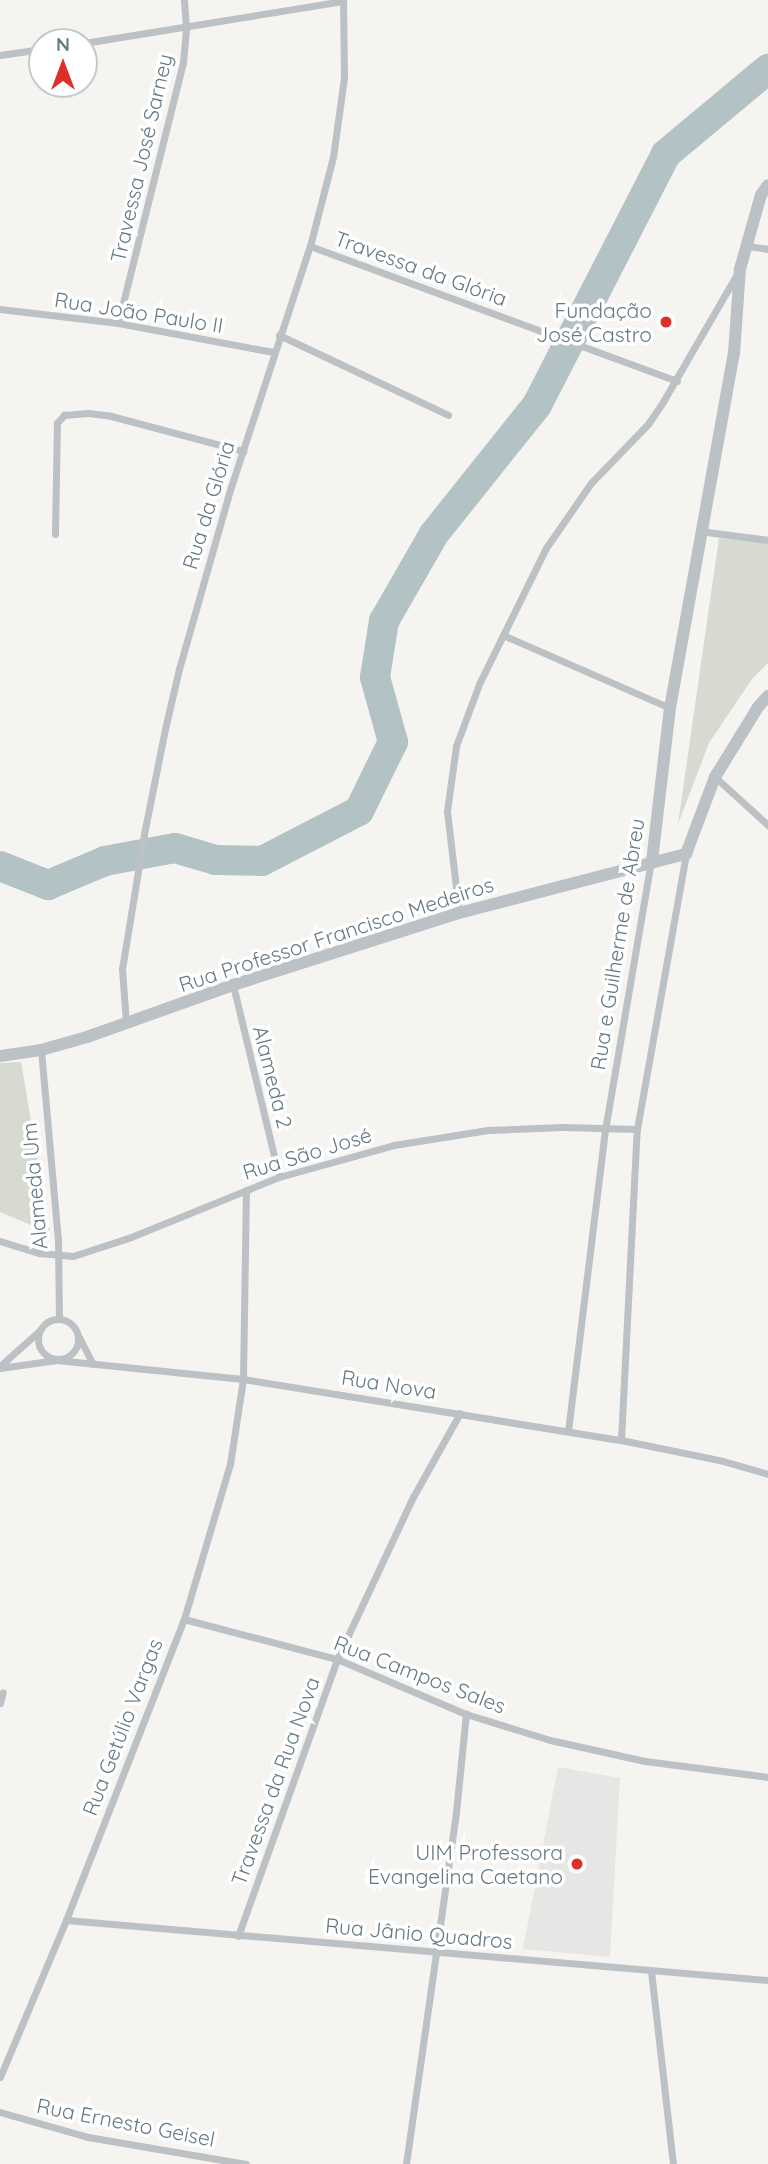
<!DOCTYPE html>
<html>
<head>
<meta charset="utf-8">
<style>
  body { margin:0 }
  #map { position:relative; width:768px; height:2164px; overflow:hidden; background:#f5f4f1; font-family:Quicksand,sans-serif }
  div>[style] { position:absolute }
  .built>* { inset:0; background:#e6e6e5 }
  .green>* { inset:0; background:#d6dad1 }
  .river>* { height:30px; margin:-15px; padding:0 15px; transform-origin:15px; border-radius:15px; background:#b3c3c5 }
  .minor>* { height:7px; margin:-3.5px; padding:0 3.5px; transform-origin:3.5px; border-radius:3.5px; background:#bbc1c4 }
  .minor>.ring { margin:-3.5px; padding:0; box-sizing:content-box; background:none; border:7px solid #bbc1c4; border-radius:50% }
  .tertiary>* { height:12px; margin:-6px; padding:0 6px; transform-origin:6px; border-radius:6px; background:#bbc1c4 }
  .dots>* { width:19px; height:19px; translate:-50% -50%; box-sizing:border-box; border:4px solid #fff; border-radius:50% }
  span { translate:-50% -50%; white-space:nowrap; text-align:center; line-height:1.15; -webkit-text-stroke:7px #fff; paint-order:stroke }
  .street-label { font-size:21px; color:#657a82 }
  .poi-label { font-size:21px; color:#657a82 }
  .right { translate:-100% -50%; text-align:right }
  .north { position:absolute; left:28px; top:28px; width:70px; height:70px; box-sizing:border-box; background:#fff; border:2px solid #c1cacd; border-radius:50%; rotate:0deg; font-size:19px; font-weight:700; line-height:28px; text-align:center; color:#657a82 }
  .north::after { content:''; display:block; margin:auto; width:24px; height:32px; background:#de3028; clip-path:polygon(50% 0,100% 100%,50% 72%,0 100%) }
</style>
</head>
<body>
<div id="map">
  <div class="built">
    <i style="clip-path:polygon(558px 1767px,620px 1778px,610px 1957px,523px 1949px)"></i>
  </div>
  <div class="green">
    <i style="clip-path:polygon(719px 538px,768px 543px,768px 663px,752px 679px,709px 743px,678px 824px)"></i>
    <i style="clip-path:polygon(21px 1062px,50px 1233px,0 1212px,0 1063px)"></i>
  </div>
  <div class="river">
    <i style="left:0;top:866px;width:52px;rotate:21.6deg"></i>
    <i style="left:48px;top:885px;width:62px;rotate:-22.8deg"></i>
    <i style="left:105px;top:861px;width:71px;rotate:-10.5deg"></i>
    <i style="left:175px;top:848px;width:43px;rotate:16.3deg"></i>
    <i style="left:216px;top:860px;width:46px;rotate:1.2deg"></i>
    <i style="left:262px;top:861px;width:109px;rotate:-27.3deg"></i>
    <i style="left:359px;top:811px;width:77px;rotate:-63.8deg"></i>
    <i style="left:393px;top:742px;width:67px;rotate:-105.5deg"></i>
    <i style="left:375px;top:677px;width:57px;rotate:-80.9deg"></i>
    <i style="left:384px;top:621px;width:100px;rotate:-60.1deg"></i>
    <i style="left:434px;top:534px;width:165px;rotate:-51.4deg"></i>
    <i style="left:537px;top:405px;width:282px;rotate:-62.8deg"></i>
    <i style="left:666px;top:154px;width:133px;rotate:-39.8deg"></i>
  </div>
  <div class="minor">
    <i style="left:84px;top:43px;width:262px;rotate:-9.2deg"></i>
    <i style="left:0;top:55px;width:42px;rotate:-8.1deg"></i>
    <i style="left:310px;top:246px;width:391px;rotate:20.2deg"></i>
    <i style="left:747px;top:246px;width:21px;rotate:8deg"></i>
    <i style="left:0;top:309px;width:119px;rotate:6.8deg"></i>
    <i style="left:118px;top:323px;width:158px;rotate:10.6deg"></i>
    <i style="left:118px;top:323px;width:268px;rotate:-76deg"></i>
    <i style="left:183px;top:63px;width:34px;rotate:-85deg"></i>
    <i style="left:186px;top:29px;width:29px;rotate:-94deg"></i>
    <i style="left:279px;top:335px;width:187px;rotate:25.3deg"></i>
    <i style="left:699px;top:531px;width:70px;rotate:7.4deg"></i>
    <i style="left:55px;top:534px;width:111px;rotate:-89deg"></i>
    <i style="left:57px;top:423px;width:11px;rotate:-49deg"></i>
    <i style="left:64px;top:415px;width:24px;rotate:-5deg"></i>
    <i style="left:88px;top:413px;width:23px;rotate:7deg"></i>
    <i style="left:111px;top:416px;width:137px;rotate:14.9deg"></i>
    <i style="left:503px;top:635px;width:182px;rotate:23.6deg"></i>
    <i style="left:715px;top:777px;width:72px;rotate:42.2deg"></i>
    <i style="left:459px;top:913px;width:103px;rotate:-96.7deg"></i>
    <i style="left:447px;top:811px;width:66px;rotate:-82.1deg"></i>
    <i style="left:456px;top:746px;width:66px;rotate:-69.6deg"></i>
    <i style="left:479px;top:684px;width:152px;rotate:-63.8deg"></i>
    <i style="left:546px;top:548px;width:79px;rotate:-55.3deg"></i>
    <i style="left:591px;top:483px;width:82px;rotate:-46deg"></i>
    <i style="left:648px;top:424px;width:29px;rotate:-56deg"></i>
    <i style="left:664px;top:400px;width:143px;rotate:-59.9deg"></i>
    <i style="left:233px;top:985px;width:197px;rotate:76.5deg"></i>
    <i style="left:126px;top:1023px;width:54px;rotate:-94.2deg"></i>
    <i style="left:122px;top:969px;width:137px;rotate:-80.7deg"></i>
    <i style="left:144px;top:834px;width:107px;rotate:-78.7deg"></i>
    <i style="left:165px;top:729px;width:62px;rotate:-76.9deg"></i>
    <i style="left:179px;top:669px;width:189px;rotate:-74.1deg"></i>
    <i style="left:231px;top:487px;width:254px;rotate:-71.9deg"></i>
    <i style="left:310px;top:246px;width:92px;rotate:-75.5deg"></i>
    <i style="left:333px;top:157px;width:80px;rotate:-82.1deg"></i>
    <i style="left:344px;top:78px;width:78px;rotate:-90.7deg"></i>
    <i style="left:41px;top:1050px;width:190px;rotate:84.9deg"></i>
    <i style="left:58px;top:1239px;width:80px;rotate:89.3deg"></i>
    <i style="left:0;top:1241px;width:41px;rotate:17.1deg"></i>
    <i style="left:39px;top:1253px;width:34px;rotate:5deg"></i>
    <i style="left:73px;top:1256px;width:61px;rotate:-18.1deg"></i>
    <i style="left:131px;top:1237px;width:160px;rotate:-22.1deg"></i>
    <i style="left:279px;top:1177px;width:119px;rotate:-15.5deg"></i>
    <i style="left:394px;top:1145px;width:95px;rotate:-9.1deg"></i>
    <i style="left:488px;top:1130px;width:74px;rotate:-2.3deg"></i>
    <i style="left:562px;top:1127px;width:75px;rotate:1.5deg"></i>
    <i class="ring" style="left:38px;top:1319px;width:33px;height:33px"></i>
    <i style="left:79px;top:1337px;width:30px;rotate:63deg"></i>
    <i style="left:0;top:1366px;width:52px;rotate:-41.9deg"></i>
    <i style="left:0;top:1368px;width:57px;rotate:-8.1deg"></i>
    <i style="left:56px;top:1360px;width:188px;rotate:5.8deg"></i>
    <i style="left:243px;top:1379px;width:383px;rotate:9.2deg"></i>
    <i style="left:621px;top:1440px;width:104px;rotate:11.6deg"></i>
    <i style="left:723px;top:1461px;width:47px;rotate:16.1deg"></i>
    <i style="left:568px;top:1431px;width:303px;rotate:-83deg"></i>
    <i style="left:605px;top:1130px;width:272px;rotate:-80.3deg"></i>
    <i style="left:621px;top:1440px;width:311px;rotate:-87.1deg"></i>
    <i style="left:637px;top:1129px;width:279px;rotate:-79.9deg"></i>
    <i style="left:184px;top:1619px;width:158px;rotate:14.7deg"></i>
    <i style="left:337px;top:1659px;width:140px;rotate:23.1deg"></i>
    <i style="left:466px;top:1714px;width:88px;rotate:17.2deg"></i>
    <i style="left:550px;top:1740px;width:97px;rotate:12.5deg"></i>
    <i style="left:645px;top:1761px;width:124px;rotate:7.4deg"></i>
    <i style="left:0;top:1703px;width:11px;rotate:-75deg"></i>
    <i style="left:66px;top:1920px;width:705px;rotate:4.89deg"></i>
    <i style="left:238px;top:1936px;width:294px;rotate:-70.3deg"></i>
    <i style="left:337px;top:1659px;width:179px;rotate:-64.9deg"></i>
    <i style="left:413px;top:1497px;width:96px;rotate:-60.8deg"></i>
    <i style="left:651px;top:1971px;width:194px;rotate:83.5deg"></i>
    <i style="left:0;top:2077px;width:170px;rotate:-67.2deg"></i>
    <i style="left:66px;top:1920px;width:323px;rotate:-68.6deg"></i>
    <i style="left:184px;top:1619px;width:162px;rotate:-73.5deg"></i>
    <i style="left:230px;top:1464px;width:86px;rotate:-81.3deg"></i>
    <i style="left:243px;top:1379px;width:189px;rotate:-89.1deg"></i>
    <i style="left:0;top:2112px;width:91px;rotate:15.9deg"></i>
    <i style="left:88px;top:2137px;width:160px;rotate:9.7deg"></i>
    <i style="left:406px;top:2164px;width:356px;rotate:-81.9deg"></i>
    <i style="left:456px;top:1812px;width:99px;rotate:-84.2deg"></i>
  </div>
  <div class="tertiary">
    <i style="left:652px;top:861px;width:154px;rotate:-83.3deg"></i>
    <i style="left:670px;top:708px;width:360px;rotate:-79.8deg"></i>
    <i style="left:734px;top:354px;width:85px;rotate:-86deg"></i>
    <i style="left:740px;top:269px;width:77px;rotate:-74.2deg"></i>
    <i style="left:761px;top:195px;width:12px;rotate:-55deg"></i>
    <i style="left:0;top:1056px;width:41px;rotate:-8.3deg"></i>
    <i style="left:41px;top:1050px;width:48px;rotate:-15.8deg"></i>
    <i style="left:87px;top:1037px;width:155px;rotate:-19.6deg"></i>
    <i style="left:233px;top:985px;width:237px;rotate:-17.7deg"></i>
    <i style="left:459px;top:913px;width:235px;rotate:-14.6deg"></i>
    <i style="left:686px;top:854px;width:82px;rotate:-69.4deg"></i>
    <i style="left:715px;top:777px;width:82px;rotate:-58.4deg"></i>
    <i style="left:758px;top:707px;width:15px;rotate:-48deg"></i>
  </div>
  <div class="dots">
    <i style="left:666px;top:322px;background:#de3028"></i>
    <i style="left:577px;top:1864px;background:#de3028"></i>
  </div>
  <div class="street-label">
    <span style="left:141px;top:158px;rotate:-77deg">Travessa José Sarney</span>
    <span style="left:421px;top:268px;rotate:20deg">Travessa da Glória</span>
    <span style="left:139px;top:312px;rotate:9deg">Rua João Paulo II</span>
    <span style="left:208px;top:505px;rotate:-73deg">Rua da Glória</span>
    <span style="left:336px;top:934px;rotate:-18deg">Rua Professor Francisco Medeiros</span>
    <span style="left:617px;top:944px;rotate:-81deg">Rua e Guilherme de Abreu</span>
    <span style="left:273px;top:1077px;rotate:76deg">Alameda 2</span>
    <span style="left:307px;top:1153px;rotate:-17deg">Rua São José</span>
    <span style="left:34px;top:1186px;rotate:-95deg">Alameda Um</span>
    <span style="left:389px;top:1384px;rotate:9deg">Rua Nova</span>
    <span style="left:420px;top:1674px;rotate:21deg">Rua Campos Sales</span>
    <span style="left:122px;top:1727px;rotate:-69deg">Rua Getúlio Vargas</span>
    <span style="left:275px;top:1781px;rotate:-70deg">Travessa da Rua Nova</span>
    <span style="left:419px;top:1933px;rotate:5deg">Rua Jânio Quadros</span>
    <span style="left:126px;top:2122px;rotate:11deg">Rua Ernesto Geisel</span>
  </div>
  <div class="poi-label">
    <span class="right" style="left:652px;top:322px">Fundação<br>José Castro</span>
    <span class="right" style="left:563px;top:1864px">UIM Professora<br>Evangelina Caetano</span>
  </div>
  <div class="north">N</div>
</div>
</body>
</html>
